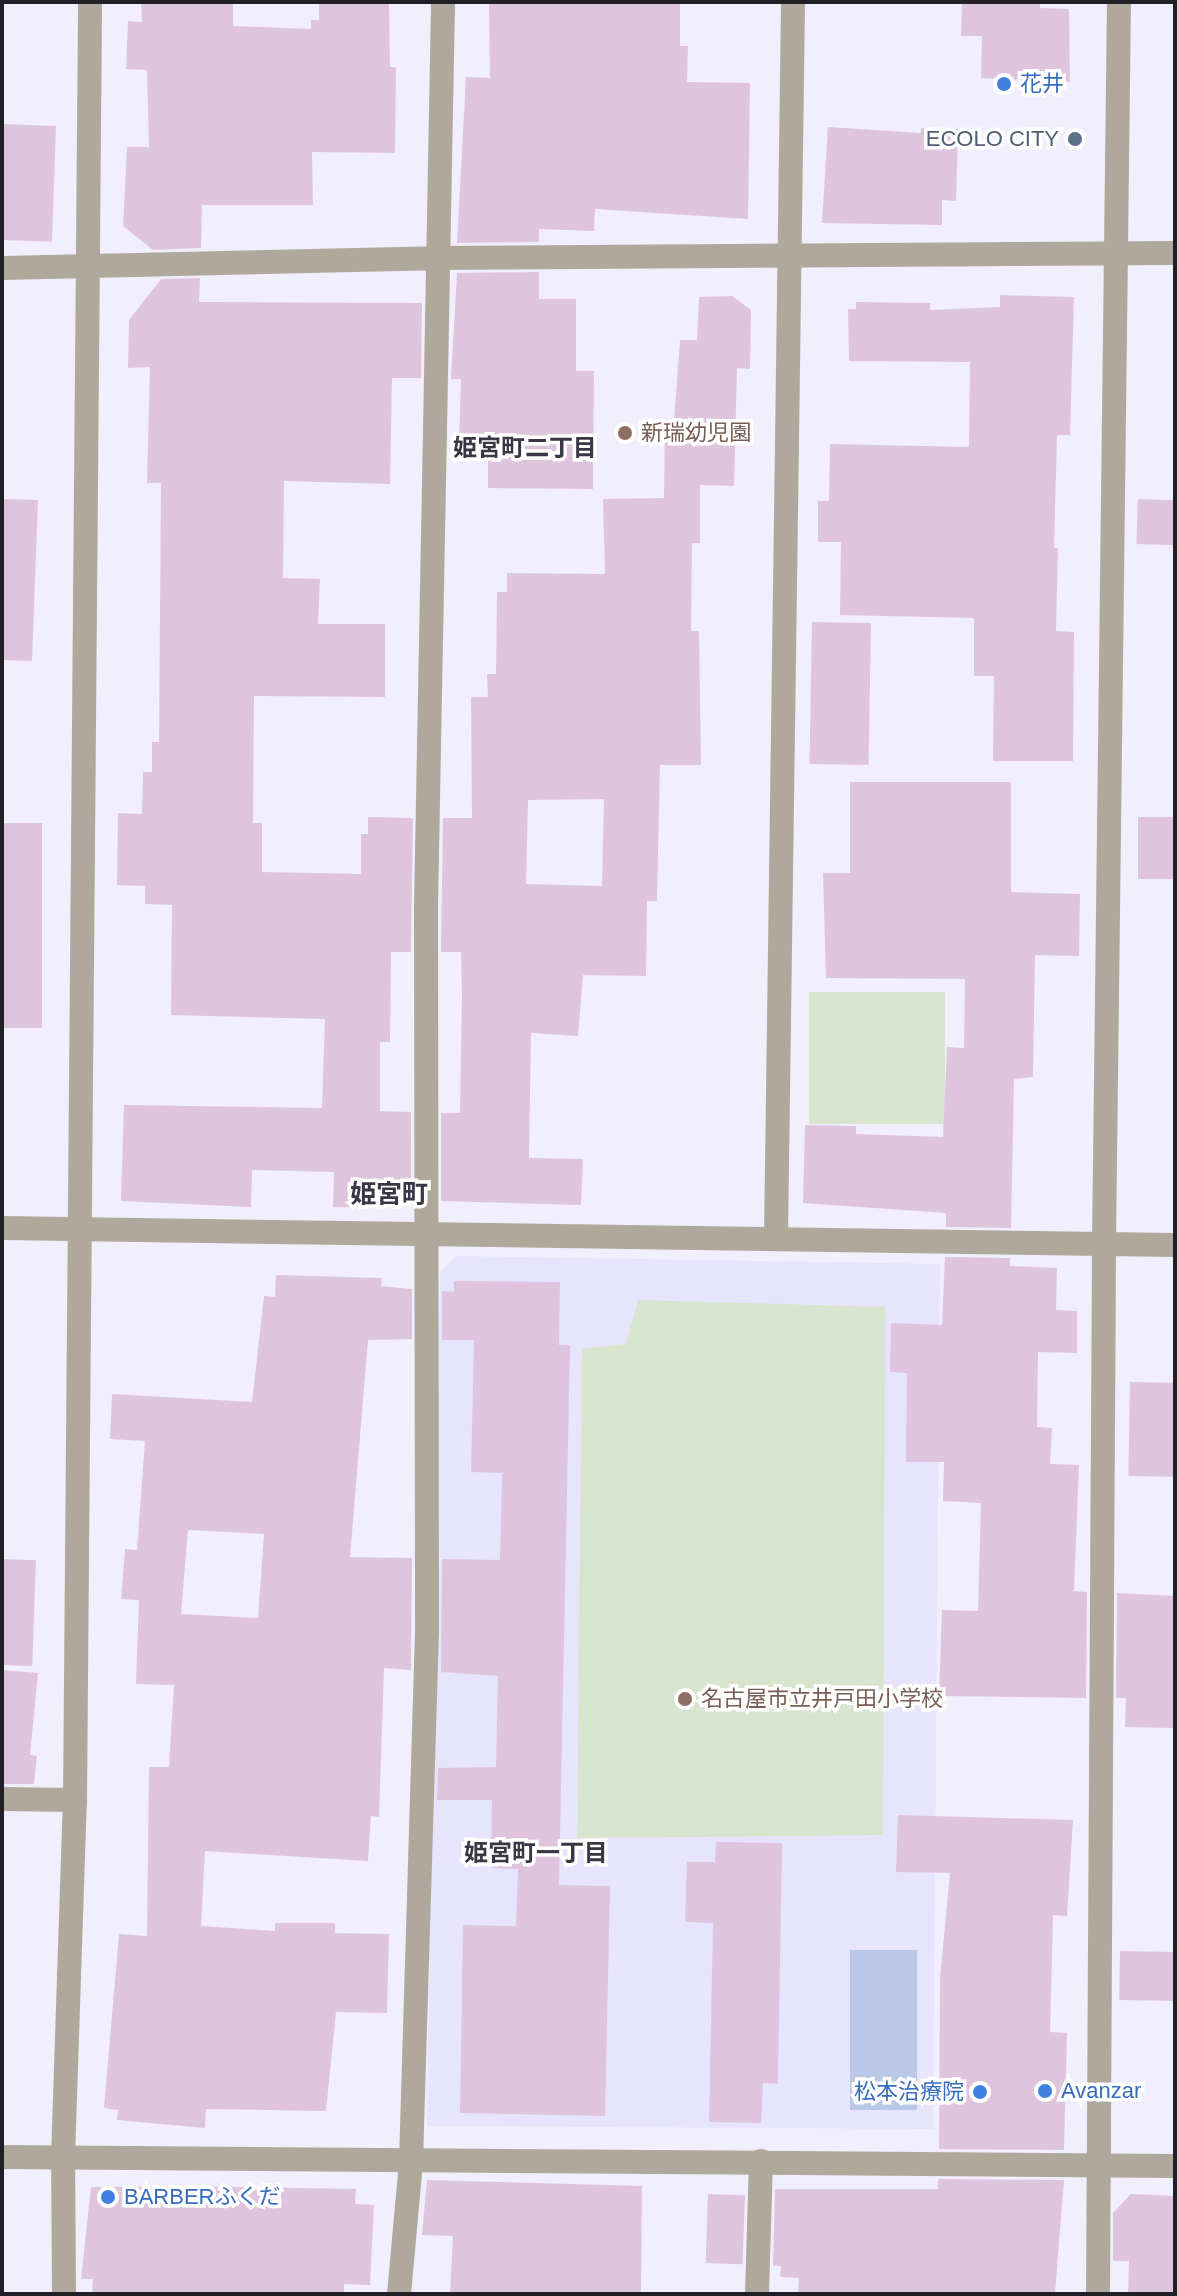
<!DOCTYPE html>
<html>
<head>
<meta charset="utf-8">
<style>
  body { margin:0 }
  #map { position:relative; width:1177px; height:2296px; overflow:hidden; background:#f1effe; font-family:Arial,"Noto Sans JP",sans-serif }
  div>[style] { position:absolute }
  .built>* { inset:0; background:#e7e4fe }
  .green>* { inset:0; background:#d7e4ce; transform-origin:0 0 }
  .water>* { inset:0; background:#b8c8e6; transform-origin:0 0 }
  .building>* { inset:0; background:#dfc4de; transform-origin:0 0 }
  .minor>* { height:24px; margin:-12px; padding:0 12px; transform-origin:12px; border-radius:12px; background:#b0a99b }
  .dots>* { width:22px; height:22px; translate:-50% -50%; box-sizing:border-box; border:4px solid #fff; border-radius:50% }
  span { translate:-50% -50%; white-space:nowrap; text-align:center; line-height:1.15; -webkit-text-stroke:7px #fff; paint-order:stroke }
  .shop-label { font-size:22px; color:#366cbe }
  .left { translate:0 -50%; text-align:left }
  .right { translate:-100% -50%; text-align:right }
  .service-label { font-size:22px; color:#4e5e75 }
  .education-label { font-size:22px; color:#785e54 }
  .neighbourhood-label { font-size:24px; color:#393745; font-weight:700 }
  .quarter-label { font-size:26px; color:#393745; font-weight:700 }
  .frame { position:absolute; inset:0; border:4px solid #202026; pointer-events:none }
</style>
</head>
<body>
<div id="map">
  <div class="built">
    <i style="clip-path:polygon(456px 1256px,940px 1264px,933px 2129px,427px 2126px,440px 1272px)"></i>
  </div>
  <div class="green">
    <i style="left:809px;top:992px;width:136px;height:132px"></i>
    <i style="clip-path:polygon(638px 1300px,885px 1307px,883px 1835px,577px 1838px,582px 1349px,626px 1344px)"></i>
  </div>
  <div class="water">
    <i style="left:850px;top:1950px;width:67px;height:160px"></i>
  </div>
  <div class="building">
    <i style="clip-path:polygon(141px 2px,233px 2px,233px 26px,311px 29px,311px 20px,319px 20px,319px 2px,389px 2px,390px 67px,396px 67px,395px 153px,312px 152px,313px 205px,202px 205px,201px 248px,153px 250px,123px 226px,127px 147px,149px 147px,147px 70px,126px 69px,128px 21px,142px 22px)"></i>
    <i style="clip-path:polygon(489px 2px,680px 2px,680px 46px,688px 46px,687px 82px,750px 83px,748px 219px,595px 209px,594px 231px,539px 229px,539px 242px,457px 243px,466px 77px,490px 78px)"></i>
    <i style="clip-path:polygon(962px 2px,1040px 2px,1040px 8px,1069px 9px,1070px 82px,981px 78px,982px 36px,961px 36px)"></i>
    <i style="left:2px;top:124px;width:54px;height:116px;rotate:2deg"></i>
    <i style="clip-path:polygon(828px 127px,921px 133px,921px 128px,958px 129px,956px 201px,942px 200px,942px 225px,822px 223px)"></i>
    <i style="clip-path:polygon(539px 272px,539px 299px,576px 299px,576px 371px,594px 371px,593px 489px,488px 488px,488px 445px,459px 444px,461px 379px,451px 379px,457px 273px)"></i>
    <i style="clip-path:polygon(200px 278px,199px 302px,422px 303px,421px 378px,392px 378px,390px 484px,284px 481px,283px 578px,320px 579px,318px 624px,385px 624px,385px 697px,254px 696px,253px 823px,262px 823px,262px 872px,361px 874px,361px 834px,368px 834px,368px 817px,413px 818px,411px 952px,391px 952px,390px 1042px,380px 1042px,380px 1111px,411px 1112px,411px 1200px,397px 1199px,397px 1208px,333px 1207px,334px 1172px,252px 1170px,251px 1207px,121px 1201px,124px 1105px,322px 1108px,325px 1019px,171px 1015px,172px 905px,145px 904px,145px 886px,117px 885px,118px 813px,142px 814px,143px 772px,152px 772px,152px 742px,159px 742px,161px 483px,147px 483px,150px 367px,128px 368px,129px 320px,161px 279px)"></i>
    <i style="clip-path:polygon(1000px 295px,1074px 297px,1070px 435px,1057px 435px,1054px 548px,1058px 548px,1056px 631px,1074px 632px,1073px 761px,993px 761px,994px 676px,974px 676px,974px 618px,840px 615px,841px 542px,818px 542px,818px 501px,829px 501px,830px 444px,969px 447px,970px 362px,849px 361px,848px 309px,856px 309px,856px 302px,930px 303px,930px 310px,1000px 307px)"></i>
    <i style="clip-path:polygon(evenodd,732px 296px,751px 310px,750px 369px,737px 368px,734px 486px,700px 485px,700px 543px,692px 543px,691px 631px,699px 631px,701px 765px,660px 765px,657px 901px,647px 901px,646px 976px,583px 975px,578px 1036px,531px 1033px,529px 1158px,583px 1159px,581px 1205px,441px 1201px,441px 1113px,460px 1113px,462px 993px,461px 952px,441px 952px,443px 818px,472px 818px,471px 697px,488px 697px,487px 674px,496px 674px,497px 592px,507px 592px,507px 573px,605px 574px,603px 499px,664px 498px,665px 421px,674px 421px,680px 340px,697px 340px,699px 297px,732px 296px,604px 799px,602px 886px,526px 884px,528px 800px,604px 799px)"></i>
    <i style="clip-path:polygon(2px 499px,38px 500px,32px 661px,2px 660px)"></i>
    <i style="left:1138px;top:499px;width:37px;height:45px;rotate:2deg"></i>
    <i style="left:812px;top:622px;width:59px;height:142px;rotate:1deg"></i>
    <i style="clip-path:polygon(850px 782px,1011px 782px,1011px 892px,1080px 894px,1079px 956px,1035px 955px,1033px 1077px,1014px 1079px,1011px 1228px,946px 1227px,946px 1213px,803px 1203px,805px 1125px,856px 1126px,856px 1134px,943px 1137px,947px 1047px,964px 1048px,965px 979px,826px 978px,823px 873px,850px 873px)"></i>
    <i style="left:1138px;top:817px;width:37px;height:62px"></i>
    <i style="left:2px;top:823px;width:40px;height:205px"></i>
    <i style="clip-path:polygon(945px 1257px,1010px 1258px,1010px 1266px,1057px 1268px,1056px 1310px,1077px 1311px,1077px 1353px,1038px 1352px,1037px 1427px,1052px 1428px,1050px 1464px,1079px 1465px,1074px 1591px,1087px 1592px,1086px 1698px,939px 1696px,942px 1610px,978px 1611px,981px 1503px,943px 1501px,944px 1462px,906px 1462px,907px 1373px,890px 1372px,891px 1323px,942px 1325px)"></i>
    <i style="clip-path:polygon(evenodd,276px 1275px,382px 1278px,381px 1286px,412px 1289px,412px 1339px,368px 1340px,350px 1557px,412px 1558px,411px 1670px,384px 1668px,379px 1817px,371px 1816px,368px 1861px,205px 1851px,201px 1926px,275px 1931px,275px 1923px,335px 1923px,335px 1933px,389px 1934px,387px 2013px,336px 2012px,326px 2111px,206px 2109px,205px 2128px,117px 2120px,118px 2110px,104px 2108px,119px 1934px,147px 1936px,149px 1767px,169px 1767px,174px 1685px,136px 1684px,139px 1600px,121px 1599px,125px 1549px,137px 1550px,145px 1441px,110px 1439px,112px 1394px,252px 1402px,264px 1296px,275px 1297px,276px 1275px,188px 1530px,264px 1534px,258px 1618px,181px 1614px,188px 1530px)"></i>
    <i style="clip-path:polygon(454px 1281px,560px 1282px,559px 1345px,570px 1345px,559px 1885px,610px 1886px,605px 2116px,460px 2113px,463px 1925px,516px 1926px,518px 1869px,491px 1868px,492px 1800px,437px 1800px,438px 1768px,496px 1767px,498px 1676px,441px 1672px,442px 1559px,500px 1560px,502px 1473px,471px 1472px,474px 1340px,442px 1340px,442px 1291px,454px 1292px)"></i>
    <i style="left:1130px;top:1382px;width:45px;height:94px;rotate:1deg"></i>
    <i style="left:2px;top:1559px;width:34px;height:106px;rotate:2deg"></i>
    <i style="clip-path:polygon(1117px 1593px,1175px 1596px,1175px 1728px,1125px 1727px,1126px 1698px,1116px 1698px)"></i>
    <i style="clip-path:polygon(2px 1670px,38px 1673px,30px 1755px,37px 1756px,34px 1784px,2px 1784px)"></i>
    <i style="clip-path:polygon(898px 1815px,1073px 1820px,1067px 1916px,1053px 1915px,1050px 2032px,1067px 2033px,1064px 2150px,939px 2149px,940px 1978px,950px 1873px,896px 1872px)"></i>
    <i style="clip-path:polygon(716px 1842px,782px 1843px,778px 2084px,763px 2083px,761px 2123px,709px 2122px,713px 1923px,685px 1922px,687px 1862px,715px 1862px)"></i>
    <i style="left:1120px;top:1951px;width:55px;height:49px;rotate:1deg"></i>
    <i style="clip-path:polygon(938px 2179px,1064px 2180px,1055px 2294px,798px 2294px,799px 2278px,780px 2277px,781px 2266px,773px 2266px,775px 2189px,938px 2189px)"></i>
    <i style="clip-path:polygon(427px 2180px,642px 2186px,641px 2294px,450px 2294px,453px 2236px,422px 2235px)"></i>
    <i style="clip-path:polygon(178px 2186px,356px 2189px,355px 2204px,374px 2205px,370px 2285px,344px 2284px,344px 2294px,92px 2294px,93px 2279px,81px 2279px,91px 2187px)"></i>
    <i style="left:708px;top:2194px;width:37px;height:69px;rotate:2deg"></i>
    <i style="clip-path:polygon(1131px 2194px,1175px 2196px,1175px 2294px,1128px 2294px,1129px 2261px,1113px 2261px,1113px 2213px)"></i>
  </div>
  <div class="minor">
    <i style="left:2px;top:268px;width:432px;rotate:-1.3deg"></i>
    <i style="left:434px;top:258px;width:741px;rotate:-0.39deg"></i>
    <i style="left:2px;top:1228px;width:1173px;rotate:0.83deg"></i>
    <i style="left:776px;top:1238px;width:1236px;rotate:-89.21deg"></i>
    <i style="left:2px;top:1799px;width:73px;rotate:0.8deg"></i>
    <i style="left:2px;top:2157px;width:1173px;rotate:0.44deg"></i>
    <i style="left:64px;top:2294px;width:136px;rotate:-90.4deg"></i>
    <i style="left:63px;top:2158px;width:358px;rotate:-88.1deg"></i>
    <i style="left:75px;top:1800px;width:1798px;rotate:-89.52deg"></i>
    <i style="left:399px;top:2294px;width:134px;rotate:-84.8deg"></i>
    <i style="left:411px;top:2161px;width:531px;rotate:-88.27deg"></i>
    <i style="left:427px;top:1630px;width:724px;rotate:-90.08deg"></i>
    <i style="left:426px;top:906px;width:904px;rotate:-88.92deg"></i>
    <i style="left:757px;top:2294px;width:133px;rotate:-88.3deg"></i>
    <i style="left:1098px;top:2294px;width:1049px;rotate:-89.67deg"></i>
    <i style="left:1104px;top:1245px;width:1243px;rotate:-89.31deg"></i>
  </div>
  <div class="dots">
    <i style="left:1004px;top:84px;background:#3f7fe0"></i>
    <i style="left:1075px;top:139px;background:#5c6f8a"></i>
    <i style="left:625px;top:433px;background:#8d6e63"></i>
    <i style="left:685px;top:1699px;background:#8d6e63"></i>
    <i style="left:1045px;top:2091px;background:#3f7fe0"></i>
    <i style="left:980px;top:2092px;background:#3f7fe0"></i>
    <i style="left:108px;top:2197px;background:#3f7fe0"></i>
  </div>
  <div class="shop-label">
    <span class="left" style="left:1020px;top:84px">花井</span>
    <span class="left" style="left:1061px;top:2091px">Avanzar</span>
    <span class="right" style="left:964px;top:2092px">松本治療院</span>
    <span class="left" style="left:124px;top:2197px">BARBERふくだ</span>
  </div>
  <div class="service-label">
    <span class="right" style="left:1059px;top:139px">ECOLO CITY</span>
  </div>
  <div class="education-label">
    <span class="left" style="left:641px;top:433px">新瑞幼児園</span>
    <span class="left" style="left:701px;top:1699px">名古屋市立井戸田小学校</span>
  </div>
  <div class="neighbourhood-label">
    <span style="left:525px;top:448px">姫宮町二丁目</span>
    <span style="left:536px;top:1853px">姫宮町一丁目</span>
  </div>
  <div class="quarter-label">
    <span style="left:389px;top:1195px">姫宮町</span>
  </div>
  <div class="frame"></div>
</div>
</body>
</html>
